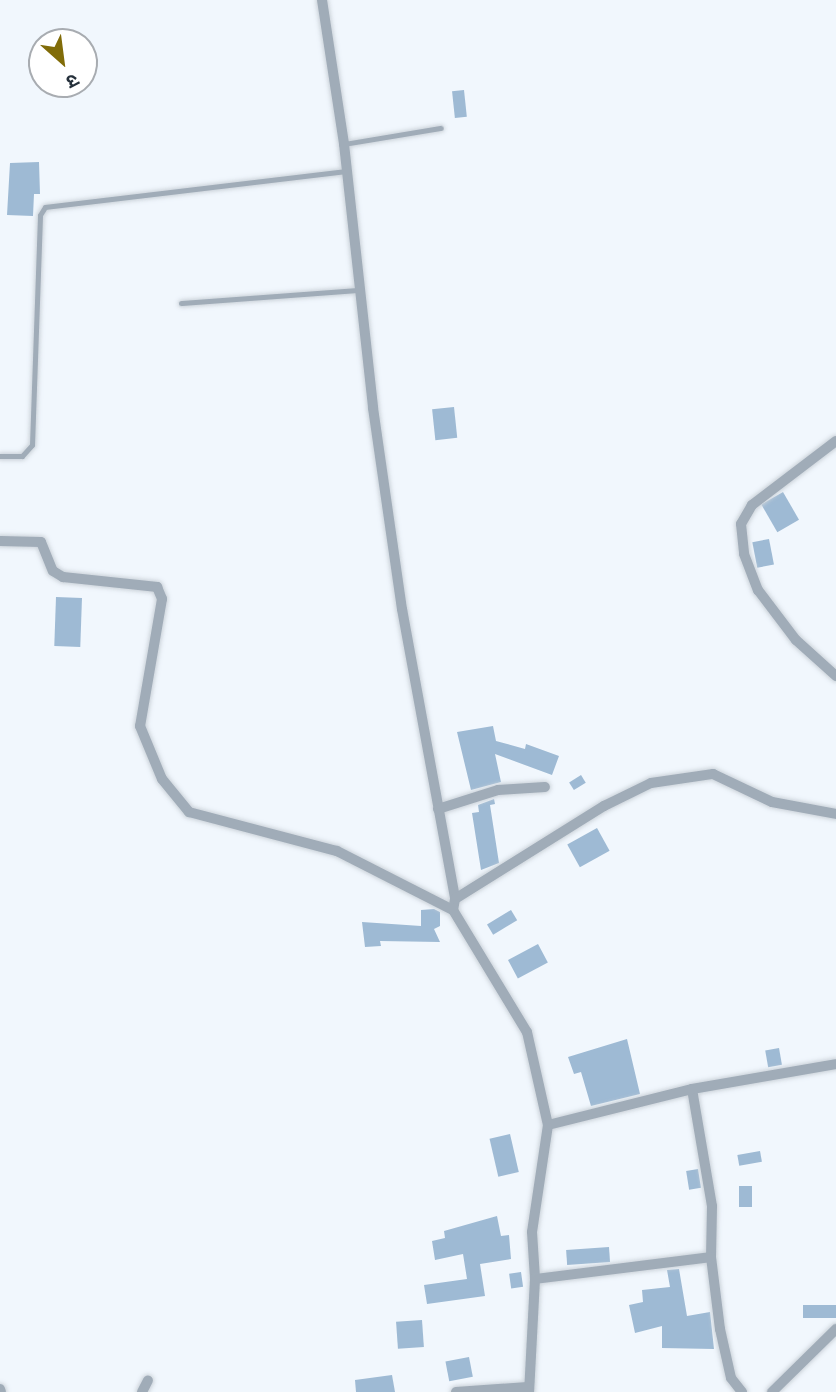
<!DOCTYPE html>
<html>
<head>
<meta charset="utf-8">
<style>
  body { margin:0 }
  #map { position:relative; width:836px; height:1392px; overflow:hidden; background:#f1f7fd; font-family:Overpass,"Noto Sans Devanagari",sans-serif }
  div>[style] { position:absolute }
  .building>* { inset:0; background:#9ebad4; transform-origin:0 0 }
  .roads { filter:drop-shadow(0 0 2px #ccd3da) drop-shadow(0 0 2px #ccd3da) }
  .lane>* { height:5px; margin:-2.5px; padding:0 2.5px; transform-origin:2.5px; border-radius:2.5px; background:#a0acb8 }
  .street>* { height:10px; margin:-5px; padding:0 5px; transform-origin:5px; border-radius:5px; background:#a0acb8 }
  span { translate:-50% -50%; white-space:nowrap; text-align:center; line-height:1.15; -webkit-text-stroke:5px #fff; paint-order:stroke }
  .north { position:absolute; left:28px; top:28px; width:70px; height:70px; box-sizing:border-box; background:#fff; border:2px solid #a8acb1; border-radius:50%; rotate:152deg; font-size:19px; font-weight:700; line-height:28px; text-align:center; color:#25303b }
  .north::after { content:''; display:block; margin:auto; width:24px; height:32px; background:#816c08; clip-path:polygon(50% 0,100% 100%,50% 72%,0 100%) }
</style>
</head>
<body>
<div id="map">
  <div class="building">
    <i style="left:464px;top:90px;width:27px;height:12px;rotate:84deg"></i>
    <i style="clip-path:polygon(39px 162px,40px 194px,34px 194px,33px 216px,7px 215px,10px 163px)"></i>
    <i style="left:454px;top:407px;width:31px;height:22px;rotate:84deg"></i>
    <i style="left:783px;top:492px;width:32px;height:25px;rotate:60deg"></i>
    <i style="left:769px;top:539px;width:26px;height:17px;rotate:79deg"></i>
    <i style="left:56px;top:597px;width:26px;height:49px;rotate:2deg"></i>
    <i style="clip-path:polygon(493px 726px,496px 741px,525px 749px,526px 744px,559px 756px,552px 775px,495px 754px,501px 782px,471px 790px,457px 732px)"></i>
    <i style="left:581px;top:775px;width:9px;height:14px;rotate:58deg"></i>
    <i style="clip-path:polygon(494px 799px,495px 804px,490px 805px,499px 863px,481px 870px,472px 813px,479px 812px,478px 805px)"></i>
    <i style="left:597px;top:828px;width:26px;height:34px;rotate:61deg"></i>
    <i style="clip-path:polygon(434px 909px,440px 912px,440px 926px,434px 929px,440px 942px,380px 941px,381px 946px,365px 947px,362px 922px,421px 926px,421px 910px)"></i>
    <i style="left:511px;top:910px;width:12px;height:28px;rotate:59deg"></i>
    <i style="left:538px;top:944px;width:21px;height:34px;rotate:62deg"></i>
    <i style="clip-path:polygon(627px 1039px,640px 1094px,591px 1106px,581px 1072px,574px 1074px,568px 1057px)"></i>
    <i style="left:779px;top:1048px;width:17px;height:14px;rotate:80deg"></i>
    <i style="left:510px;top:1134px;width:39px;height:21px;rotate:77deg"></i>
    <i style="left:760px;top:1151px;width:11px;height:23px;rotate:80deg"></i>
    <i style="left:698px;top:1169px;width:19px;height:12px;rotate:81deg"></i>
    <i style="left:739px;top:1186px;width:13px;height:21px"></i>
    <i style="clip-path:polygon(497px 1216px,501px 1236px,509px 1235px,511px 1259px,480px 1264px,485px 1296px,427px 1304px,424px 1285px,467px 1279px,463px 1254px,435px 1260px,432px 1241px,445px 1238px,444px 1231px)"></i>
    <i style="left:609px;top:1247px;width:15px;height:43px;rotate:86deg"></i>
    <i style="clip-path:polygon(679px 1269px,687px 1316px,710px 1312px,714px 1349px,662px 1348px,662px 1326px,635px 1333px,629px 1305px,643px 1302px,642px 1290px,670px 1287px,667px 1270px)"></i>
    <i style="left:521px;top:1272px;width:15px;height:12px;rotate:82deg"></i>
    <i style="left:836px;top:1305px;width:13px;height:33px;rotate:90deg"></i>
    <i style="left:422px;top:1320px;width:27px;height:26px;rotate:86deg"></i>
    <i style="left:469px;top:1357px;width:20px;height:24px;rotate:79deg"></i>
    <i style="clip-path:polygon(392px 1375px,395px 1392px,356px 1392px,355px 1380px)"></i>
  </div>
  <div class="roads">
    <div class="lane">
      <i style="left:344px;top:144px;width:98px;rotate:-9.4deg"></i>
      <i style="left:181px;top:303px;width:178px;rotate:-4.2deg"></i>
      <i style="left:0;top:456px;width:22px"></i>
      <i style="left:22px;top:456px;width:15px;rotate:-48deg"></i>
      <i style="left:32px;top:445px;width:230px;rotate:-88deg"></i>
      <i style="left:40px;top:215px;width:9px;rotate:-58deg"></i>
      <i style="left:45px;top:207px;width:303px;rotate:-6.8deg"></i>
    </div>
    <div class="street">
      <i style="left:322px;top:0;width:146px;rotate:81.3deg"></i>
      <i style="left:344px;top:144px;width:266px;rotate:83.7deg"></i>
      <i style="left:373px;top:408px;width:203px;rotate:81.8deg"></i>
      <i style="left:402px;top:609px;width:295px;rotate:79.6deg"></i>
      <i style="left:455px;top:899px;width:11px;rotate:100deg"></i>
      <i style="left:453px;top:910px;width:143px;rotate:58.8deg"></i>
      <i style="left:527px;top:1032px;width:95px;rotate:77.3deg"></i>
      <i style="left:548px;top:1125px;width:108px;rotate:98.5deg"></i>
      <i style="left:532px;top:1232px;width:47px;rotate:86.3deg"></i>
      <i style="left:535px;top:1279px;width:113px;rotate:93deg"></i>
      <i style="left:836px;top:441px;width:106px;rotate:142.7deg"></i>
      <i style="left:752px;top:505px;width:22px;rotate:120deg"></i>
      <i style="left:741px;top:524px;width:30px;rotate:84deg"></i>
      <i style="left:744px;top:554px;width:39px;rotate:69deg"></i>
      <i style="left:758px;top:590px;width:63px;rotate:52.8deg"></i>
      <i style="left:796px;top:640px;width:54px;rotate:42deg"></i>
      <i style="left:0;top:541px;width:41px;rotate:1.4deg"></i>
      <i style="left:41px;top:542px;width:31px;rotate:68deg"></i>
      <i style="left:53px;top:571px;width:12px;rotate:31deg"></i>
      <i style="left:63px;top:577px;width:95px;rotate:6.1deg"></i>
      <i style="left:157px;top:587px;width:13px;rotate:67deg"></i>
      <i style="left:162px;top:599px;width:129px;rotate:99.8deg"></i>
      <i style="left:140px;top:726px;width:57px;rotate:67.5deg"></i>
      <i style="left:162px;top:779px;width:43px;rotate:50.7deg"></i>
      <i style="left:189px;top:812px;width:153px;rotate:14.8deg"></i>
      <i style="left:337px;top:851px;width:130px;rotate:27deg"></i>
      <i style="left:438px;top:809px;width:63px;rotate:-17.6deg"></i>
      <i style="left:498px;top:790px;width:47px;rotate:-3.7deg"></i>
      <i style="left:455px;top:899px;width:176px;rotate:-32deg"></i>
      <i style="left:604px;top:806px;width:52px;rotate:-26.1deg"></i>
      <i style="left:651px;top:783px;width:63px;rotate:-8.3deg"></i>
      <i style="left:713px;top:774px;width:65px;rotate:25.4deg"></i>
      <i style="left:772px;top:802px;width:65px;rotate:10.6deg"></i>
      <i style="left:692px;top:1089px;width:119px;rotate:80.3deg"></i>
      <i style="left:712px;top:1206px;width:51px;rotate:91.1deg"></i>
      <i style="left:711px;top:1257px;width:73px;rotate:82.9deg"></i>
      <i style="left:720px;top:1329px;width:50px;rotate:77.3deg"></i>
      <i style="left:731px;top:1378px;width:18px;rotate:52deg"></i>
      <i style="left:548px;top:1125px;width:148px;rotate:-14deg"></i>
      <i style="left:692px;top:1089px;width:146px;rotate:-9.8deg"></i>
      <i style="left:535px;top:1279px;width:177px;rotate:-7.1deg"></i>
      <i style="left:0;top:1389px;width:3px;rotate:72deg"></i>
      <i style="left:142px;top:1392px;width:13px;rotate:-63deg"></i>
      <i style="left:456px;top:1392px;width:72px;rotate:-4deg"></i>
      <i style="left:772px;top:1392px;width:90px;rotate:-44.5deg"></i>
    </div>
  </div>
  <div class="north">उ</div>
</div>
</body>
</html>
